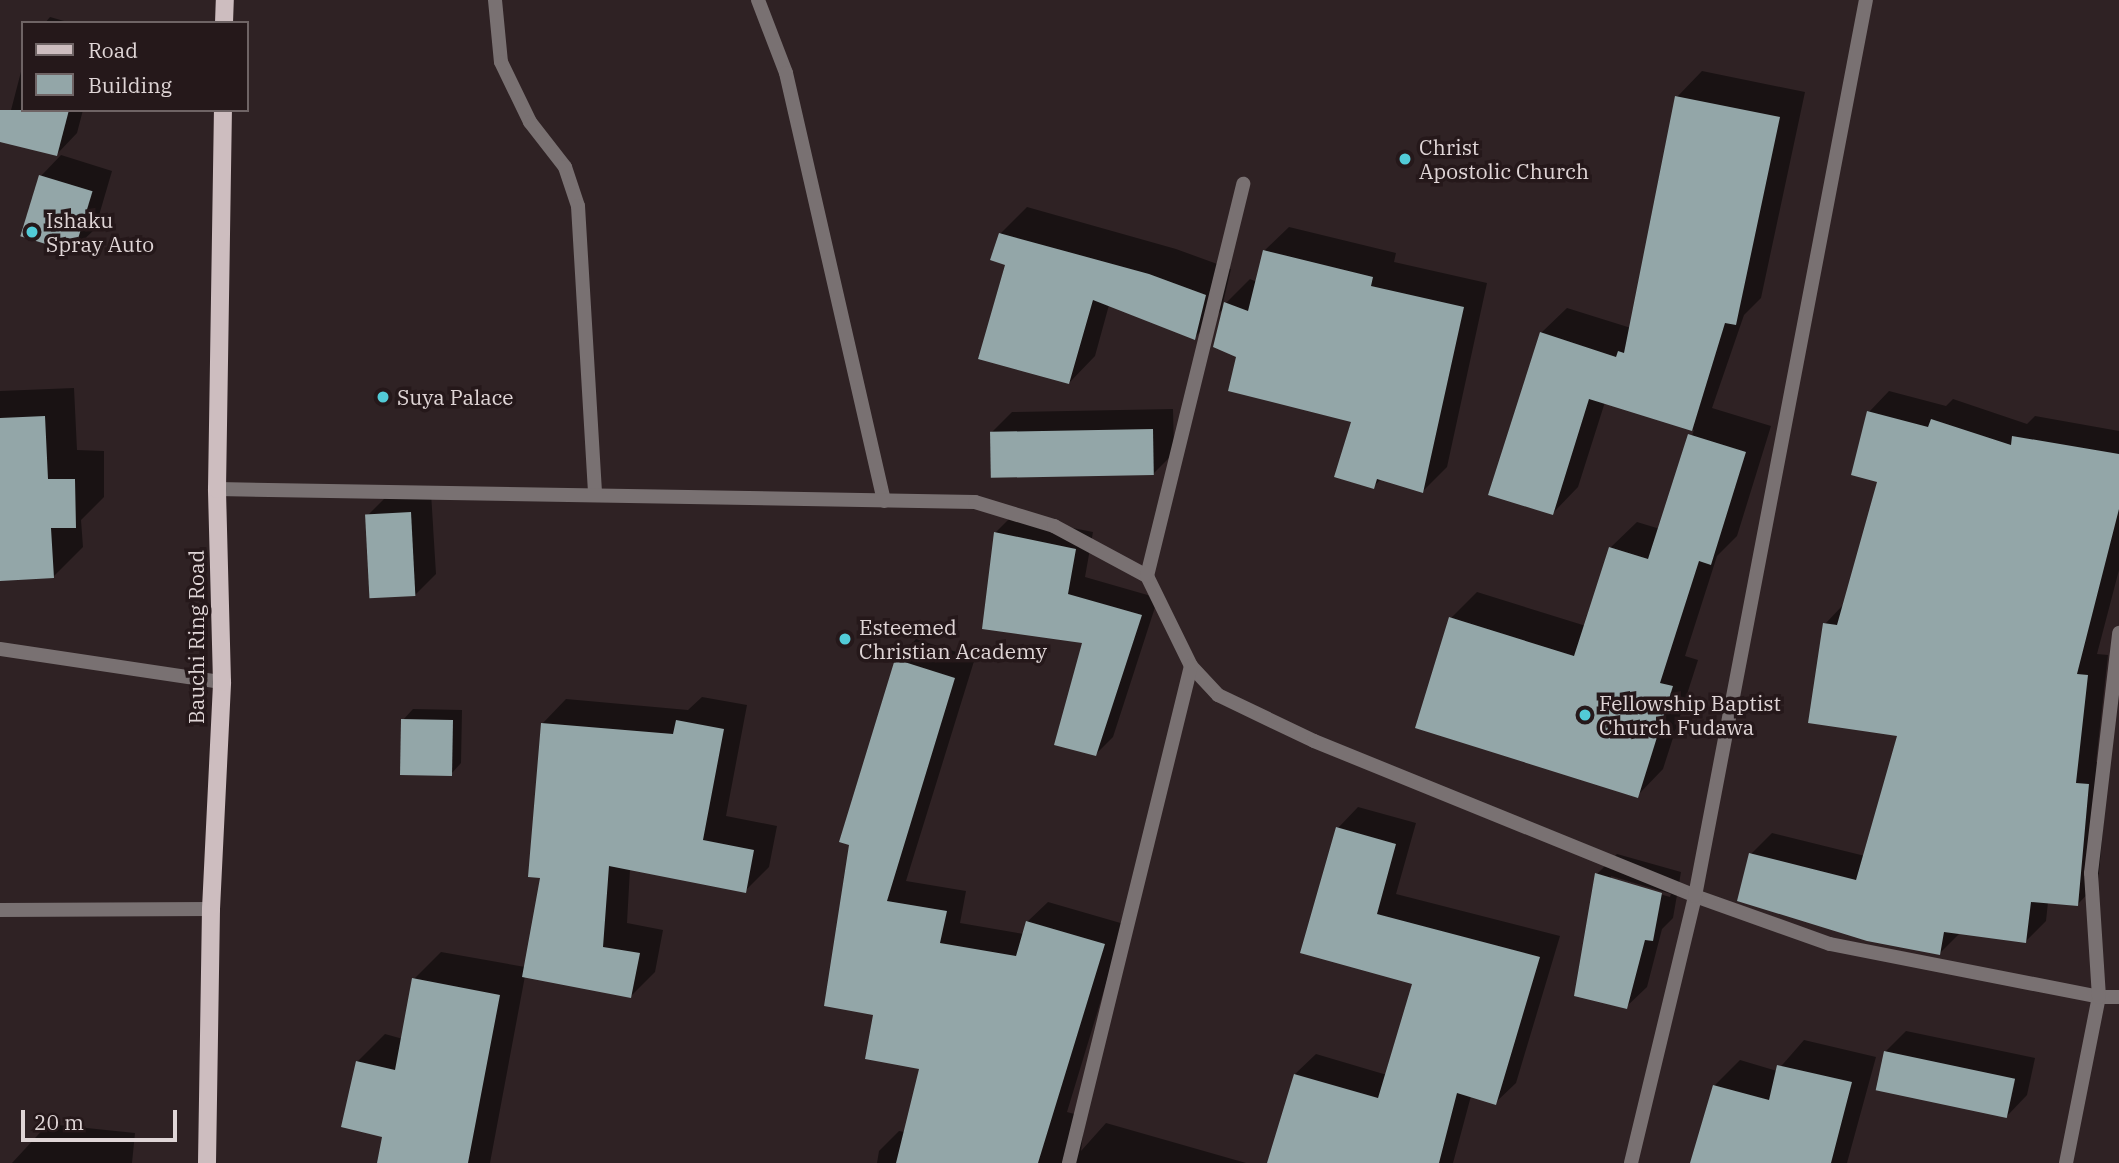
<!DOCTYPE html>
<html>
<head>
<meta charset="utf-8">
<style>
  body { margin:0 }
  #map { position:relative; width:2119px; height:1163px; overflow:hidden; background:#2f2224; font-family:"IBM Plex Serif",serif }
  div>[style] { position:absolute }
  .shadow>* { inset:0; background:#0007 }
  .building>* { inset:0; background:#93a6a8; transform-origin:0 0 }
  .lane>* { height:14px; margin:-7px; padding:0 7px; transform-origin:7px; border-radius:7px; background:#797172 }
  .street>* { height:14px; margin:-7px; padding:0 7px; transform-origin:7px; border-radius:7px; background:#797172 }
  .primary>* { height:18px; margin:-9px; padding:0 9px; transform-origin:9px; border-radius:9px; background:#cdbdbf }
  .dots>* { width:19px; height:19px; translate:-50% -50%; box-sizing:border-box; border:4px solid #25181a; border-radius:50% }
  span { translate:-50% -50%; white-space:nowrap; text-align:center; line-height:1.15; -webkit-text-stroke:7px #25181a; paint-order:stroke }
  .poi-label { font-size:21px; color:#dfd5d6 }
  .left { translate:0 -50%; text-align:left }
  .street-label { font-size:21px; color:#dfd5d6 }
  .legend { position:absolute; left:21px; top:21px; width:228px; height:91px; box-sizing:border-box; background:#25181a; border:2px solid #6f6465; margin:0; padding:9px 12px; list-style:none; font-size:21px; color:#dfd5d6 }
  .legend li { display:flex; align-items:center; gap:14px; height:35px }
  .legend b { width:35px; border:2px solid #6f6465 }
  .scale { position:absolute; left:21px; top:1110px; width:156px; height:32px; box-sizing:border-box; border:4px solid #dfd5d6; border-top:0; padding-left:9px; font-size:21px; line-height:24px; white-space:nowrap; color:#dfd5d6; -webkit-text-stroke:5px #25181a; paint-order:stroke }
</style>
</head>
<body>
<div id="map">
  <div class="shadow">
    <i style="clip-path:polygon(50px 17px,71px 23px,45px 23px)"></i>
    <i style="clip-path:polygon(23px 64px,23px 110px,83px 110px,77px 133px,57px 154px,3px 141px)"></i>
    <i style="clip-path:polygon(1702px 71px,1805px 92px,1761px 298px,1744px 315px,1712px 408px,1771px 426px,1737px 536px,1717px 556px,1685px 656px,1698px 660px,1663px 769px,1637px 796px,1451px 618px,1477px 592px,1586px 626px,1610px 548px,1637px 522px,1660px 529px,1694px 430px,1605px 402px,1578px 487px,1553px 513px,1541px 333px,1567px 308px,1631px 328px,1677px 97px)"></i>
    <i style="clip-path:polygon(61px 155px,112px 171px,95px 229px,74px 249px,41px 176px)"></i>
    <i style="clip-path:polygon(1027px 207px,1176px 249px,1231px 269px,1222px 307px,1250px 279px,1257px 282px,1264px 251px,1289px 227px,1396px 253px,1394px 262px,1487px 283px,1447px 467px,1423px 491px,1382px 478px,1373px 487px,1353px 420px,1238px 356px,1224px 308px,1194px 338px,1109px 305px,1095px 356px,1069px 383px,1007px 264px,992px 259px,1001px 233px)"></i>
    <i style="clip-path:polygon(74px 388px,77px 450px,104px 451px,104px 497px,81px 520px,83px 547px,53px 577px,0 579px,0 391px)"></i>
    <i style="clip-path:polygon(1889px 391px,1946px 406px,1953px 399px,2027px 424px,2035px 416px,2119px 431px,2119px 570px,2097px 654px,2108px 655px,2096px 762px,2109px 763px,2098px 883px,2078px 904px,2048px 902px,2046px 921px,2025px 942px,1960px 933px,1940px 953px,1751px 854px,1772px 833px,1865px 856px,1899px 734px,1825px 624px,1844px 604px,1879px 481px,1869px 412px)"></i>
    <i style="clip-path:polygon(1173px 409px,1174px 453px,1153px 474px,992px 432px,1012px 412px)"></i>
    <i style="clip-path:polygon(431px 493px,436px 574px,415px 595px,366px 517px,387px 496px)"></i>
    <i style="clip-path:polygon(1012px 516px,1093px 532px,1085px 577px,1158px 598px,1113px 737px,1096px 754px,1084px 641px,995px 533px)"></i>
    <i style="clip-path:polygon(916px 639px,975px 658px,906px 881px,966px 891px,960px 923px,1024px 934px,1027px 922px,1048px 902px,1124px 924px,1067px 1112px,1085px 1117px,1081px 1151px,1106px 1123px,1246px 1163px,877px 1163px,879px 1151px,899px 1131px,905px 1132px,921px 1067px,875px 1013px,896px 660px)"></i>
    <i style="clip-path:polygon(702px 697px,747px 705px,726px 816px,777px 826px,769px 867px,745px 891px,630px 869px,627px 923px,663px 930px,655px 972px,631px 996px,525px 976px,490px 1163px,379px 1163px,384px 1136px,357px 1062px,385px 1034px,403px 1039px,414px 979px,441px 952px,525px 967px,542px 876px,542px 724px,566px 699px,688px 710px)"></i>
    <i style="clip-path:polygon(413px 709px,462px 710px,461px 763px,451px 774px,403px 720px)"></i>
    <i style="clip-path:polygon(1358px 807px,1416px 823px,1396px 894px,1560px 936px,1516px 1083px,1495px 1103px,1471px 1096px,1453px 1163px,1268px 1163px,1295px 1074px,1316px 1054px,1387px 1075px,1414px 983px,1302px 952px,1338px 828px)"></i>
    <i style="clip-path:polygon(evenodd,1617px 854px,1681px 872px,1673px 918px,1662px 929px,1647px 987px,1626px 1007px,1597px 874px,1617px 854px,1611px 876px,1671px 894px,1670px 897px,1611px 880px,1611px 876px)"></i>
    <i style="clip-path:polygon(1906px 1031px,2035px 1058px,2027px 1095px,2007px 1116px,1885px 1052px)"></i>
    <i style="clip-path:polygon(1804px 1040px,1876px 1057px,1847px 1163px,1692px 1163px,1714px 1086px,1740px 1060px,1777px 1071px)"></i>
    <i style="clip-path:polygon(48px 1124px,135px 1133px,132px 1163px,12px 1163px)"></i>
  </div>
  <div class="building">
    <i style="clip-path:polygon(1675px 96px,1780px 117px,1736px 325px,1725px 323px,1692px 431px,1589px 399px,1553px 515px,1488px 495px,1540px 332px,1616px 357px,1618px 351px,1624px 353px)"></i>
    <i style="clip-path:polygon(0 110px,69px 110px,57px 156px,0 142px)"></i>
    <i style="left:39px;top:175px;width:56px;height:64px;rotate:17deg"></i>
    <i style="clip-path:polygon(999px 233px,1149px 274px,1206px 295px,1195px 340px,1093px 300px,1069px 384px,978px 359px,1005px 265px,990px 260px)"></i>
    <i style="clip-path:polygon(1263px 250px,1373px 277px,1371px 286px,1464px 307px,1423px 493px,1377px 479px,1374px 489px,1334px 477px,1351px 422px,1228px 391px,1236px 357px,1213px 347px,1224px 302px,1248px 311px)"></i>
    <i style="clip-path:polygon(1867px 411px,1928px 427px,1931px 419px,2011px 445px,2012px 436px,2119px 454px,2119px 509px,2077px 674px,2088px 675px,2076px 783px,2089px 784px,2078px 906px,2031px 902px,2026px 943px,1944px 932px,1940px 955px,1867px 941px,1737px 901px,1749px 853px,1856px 880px,1897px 736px,1808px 723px,1823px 623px,1837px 625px,1877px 482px,1851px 475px)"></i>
    <i style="clip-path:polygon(45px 416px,48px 479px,75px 479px,76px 528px,51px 528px,54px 578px,0 581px,0 418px)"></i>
    <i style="left:1153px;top:429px;width:46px;height:163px;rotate:89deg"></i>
    <i style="clip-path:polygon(1688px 434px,1746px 452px,1711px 565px,1699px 561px,1660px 683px,1673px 686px,1638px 798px,1415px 728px,1449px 617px,1574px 656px,1609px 547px,1648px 559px)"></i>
    <i style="left:411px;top:512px;width:84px;height:46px;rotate:87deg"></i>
    <i style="clip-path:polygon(994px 532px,1076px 549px,1068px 594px,1142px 615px,1096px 756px,1054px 745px,1082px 643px,982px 629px)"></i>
    <i style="clip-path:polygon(895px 659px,955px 678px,887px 901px,947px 911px,940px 943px,1016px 956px,1026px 921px,1105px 944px,1038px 1163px,896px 1163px,919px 1069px,865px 1059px,873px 1015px,824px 1006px,849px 845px,839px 842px)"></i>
    <i style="left:401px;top:719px;width:52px;height:56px;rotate:1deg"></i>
    <i style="clip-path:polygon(676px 720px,724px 729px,703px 840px,754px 850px,746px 893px,609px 866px,603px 947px,640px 953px,631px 998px,522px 977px,540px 878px,528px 877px,541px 723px,673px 734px)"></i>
    <i style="clip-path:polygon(1336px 827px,1396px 844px,1377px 914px,1540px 957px,1496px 1105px,1457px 1093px,1439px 1163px,1267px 1163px,1294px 1074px,1378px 1098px,1412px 984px,1300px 953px)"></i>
    <i style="clip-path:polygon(1595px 873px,1662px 893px,1653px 941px,1645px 940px,1627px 1009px,1574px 996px)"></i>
    <i style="clip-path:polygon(412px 978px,500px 995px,468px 1163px,377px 1163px,382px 1137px,341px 1127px,356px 1061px,395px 1070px)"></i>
    <i style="left:1884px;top:1051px;width:134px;height:40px;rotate:12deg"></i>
    <i style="clip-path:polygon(1777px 1065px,1852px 1082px,1831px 1163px,1690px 1163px,1713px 1085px,1769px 1100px)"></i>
  </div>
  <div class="lane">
    <i style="left:495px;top:0;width:62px;rotate:84.5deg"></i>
    <i style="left:501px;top:62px;width:67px;rotate:64.2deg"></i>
    <i style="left:530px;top:122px;width:57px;rotate:52.1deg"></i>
    <i style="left:565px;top:167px;width:41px;rotate:71.6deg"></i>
    <i style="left:578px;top:206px;width:289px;rotate:86.6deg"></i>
  </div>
  <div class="street">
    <i style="left:758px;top:0;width:78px;rotate:69deg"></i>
    <i style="left:786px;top:73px;width:439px;rotate:77.1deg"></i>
    <i style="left:217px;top:489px;width:758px;rotate:0.98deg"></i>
    <i style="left:975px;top:502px;width:83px;rotate:16.9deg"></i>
    <i style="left:1054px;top:526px;width:106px;rotate:28.3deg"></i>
    <i style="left:1147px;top:576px;width:100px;rotate:63.9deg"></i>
    <i style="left:1191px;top:666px;width:40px;rotate:47deg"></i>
    <i style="left:1218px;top:695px;width:106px;rotate:25.6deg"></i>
    <i style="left:1314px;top:741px;width:411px;rotate:22.1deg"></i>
    <i style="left:1695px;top:896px;width:143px;rotate:19.6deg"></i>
    <i style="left:1830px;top:944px;width:274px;rotate:11.1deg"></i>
    <i style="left:2099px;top:997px;width:20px"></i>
    <i style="left:1147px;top:576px;width:404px;rotate:-76.2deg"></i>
    <i style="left:0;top:649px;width:224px;rotate:8.5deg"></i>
    <i style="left:0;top:910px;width:211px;rotate:-0.3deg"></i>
    <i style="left:1069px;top:1163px;width:512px;rotate:-76.21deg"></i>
    <i style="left:1631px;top:1163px;width:275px;rotate:-76.5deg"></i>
    <i style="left:1695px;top:896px;width:912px;rotate:-79.2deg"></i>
    <i style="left:2066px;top:1163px;width:169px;rotate:-78.8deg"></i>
    <i style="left:2099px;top:997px;width:124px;rotate:-93.7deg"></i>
    <i style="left:2091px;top:873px;width:242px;rotate:-83.3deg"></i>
  </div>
  <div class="primary">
    <i style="left:224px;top:23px;width:23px;rotate:-88deg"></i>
    <i style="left:207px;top:1163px;width:254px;rotate:-89.1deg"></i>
    <i style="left:211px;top:909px;width:227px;rotate:-87.2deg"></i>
    <i style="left:222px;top:682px;width:193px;rotate:-91.5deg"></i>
    <i style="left:217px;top:489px;width:379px;rotate:-89.1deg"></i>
  </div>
  <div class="dots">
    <i style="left:1405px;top:159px;background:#52cbd7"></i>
    <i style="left:32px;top:232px;background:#52cbd7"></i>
    <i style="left:383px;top:397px;background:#52cbd7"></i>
    <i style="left:845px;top:639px;background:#52cbd7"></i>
    <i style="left:1585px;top:715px;background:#52cbd7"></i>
  </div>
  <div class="poi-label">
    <span class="left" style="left:1419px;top:159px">Christ<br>Apostolic Church</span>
    <span class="left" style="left:46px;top:232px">Ishaku<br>Spray Auto</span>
    <span class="left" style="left:397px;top:397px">Suya Palace</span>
    <span class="left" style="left:859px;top:639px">Esteemed<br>Christian Academy</span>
    <span class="left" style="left:1599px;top:715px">Fellowship Baptist<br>Church Fudawa</span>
  </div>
  <div class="street-label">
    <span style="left:196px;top:637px;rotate:-90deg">Bauchi Ring Road</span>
  </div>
  <ul class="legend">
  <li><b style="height:9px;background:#cdbdbf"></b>Road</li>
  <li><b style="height:19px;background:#93a6a8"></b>Building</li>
  </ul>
  <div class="scale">20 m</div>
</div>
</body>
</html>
